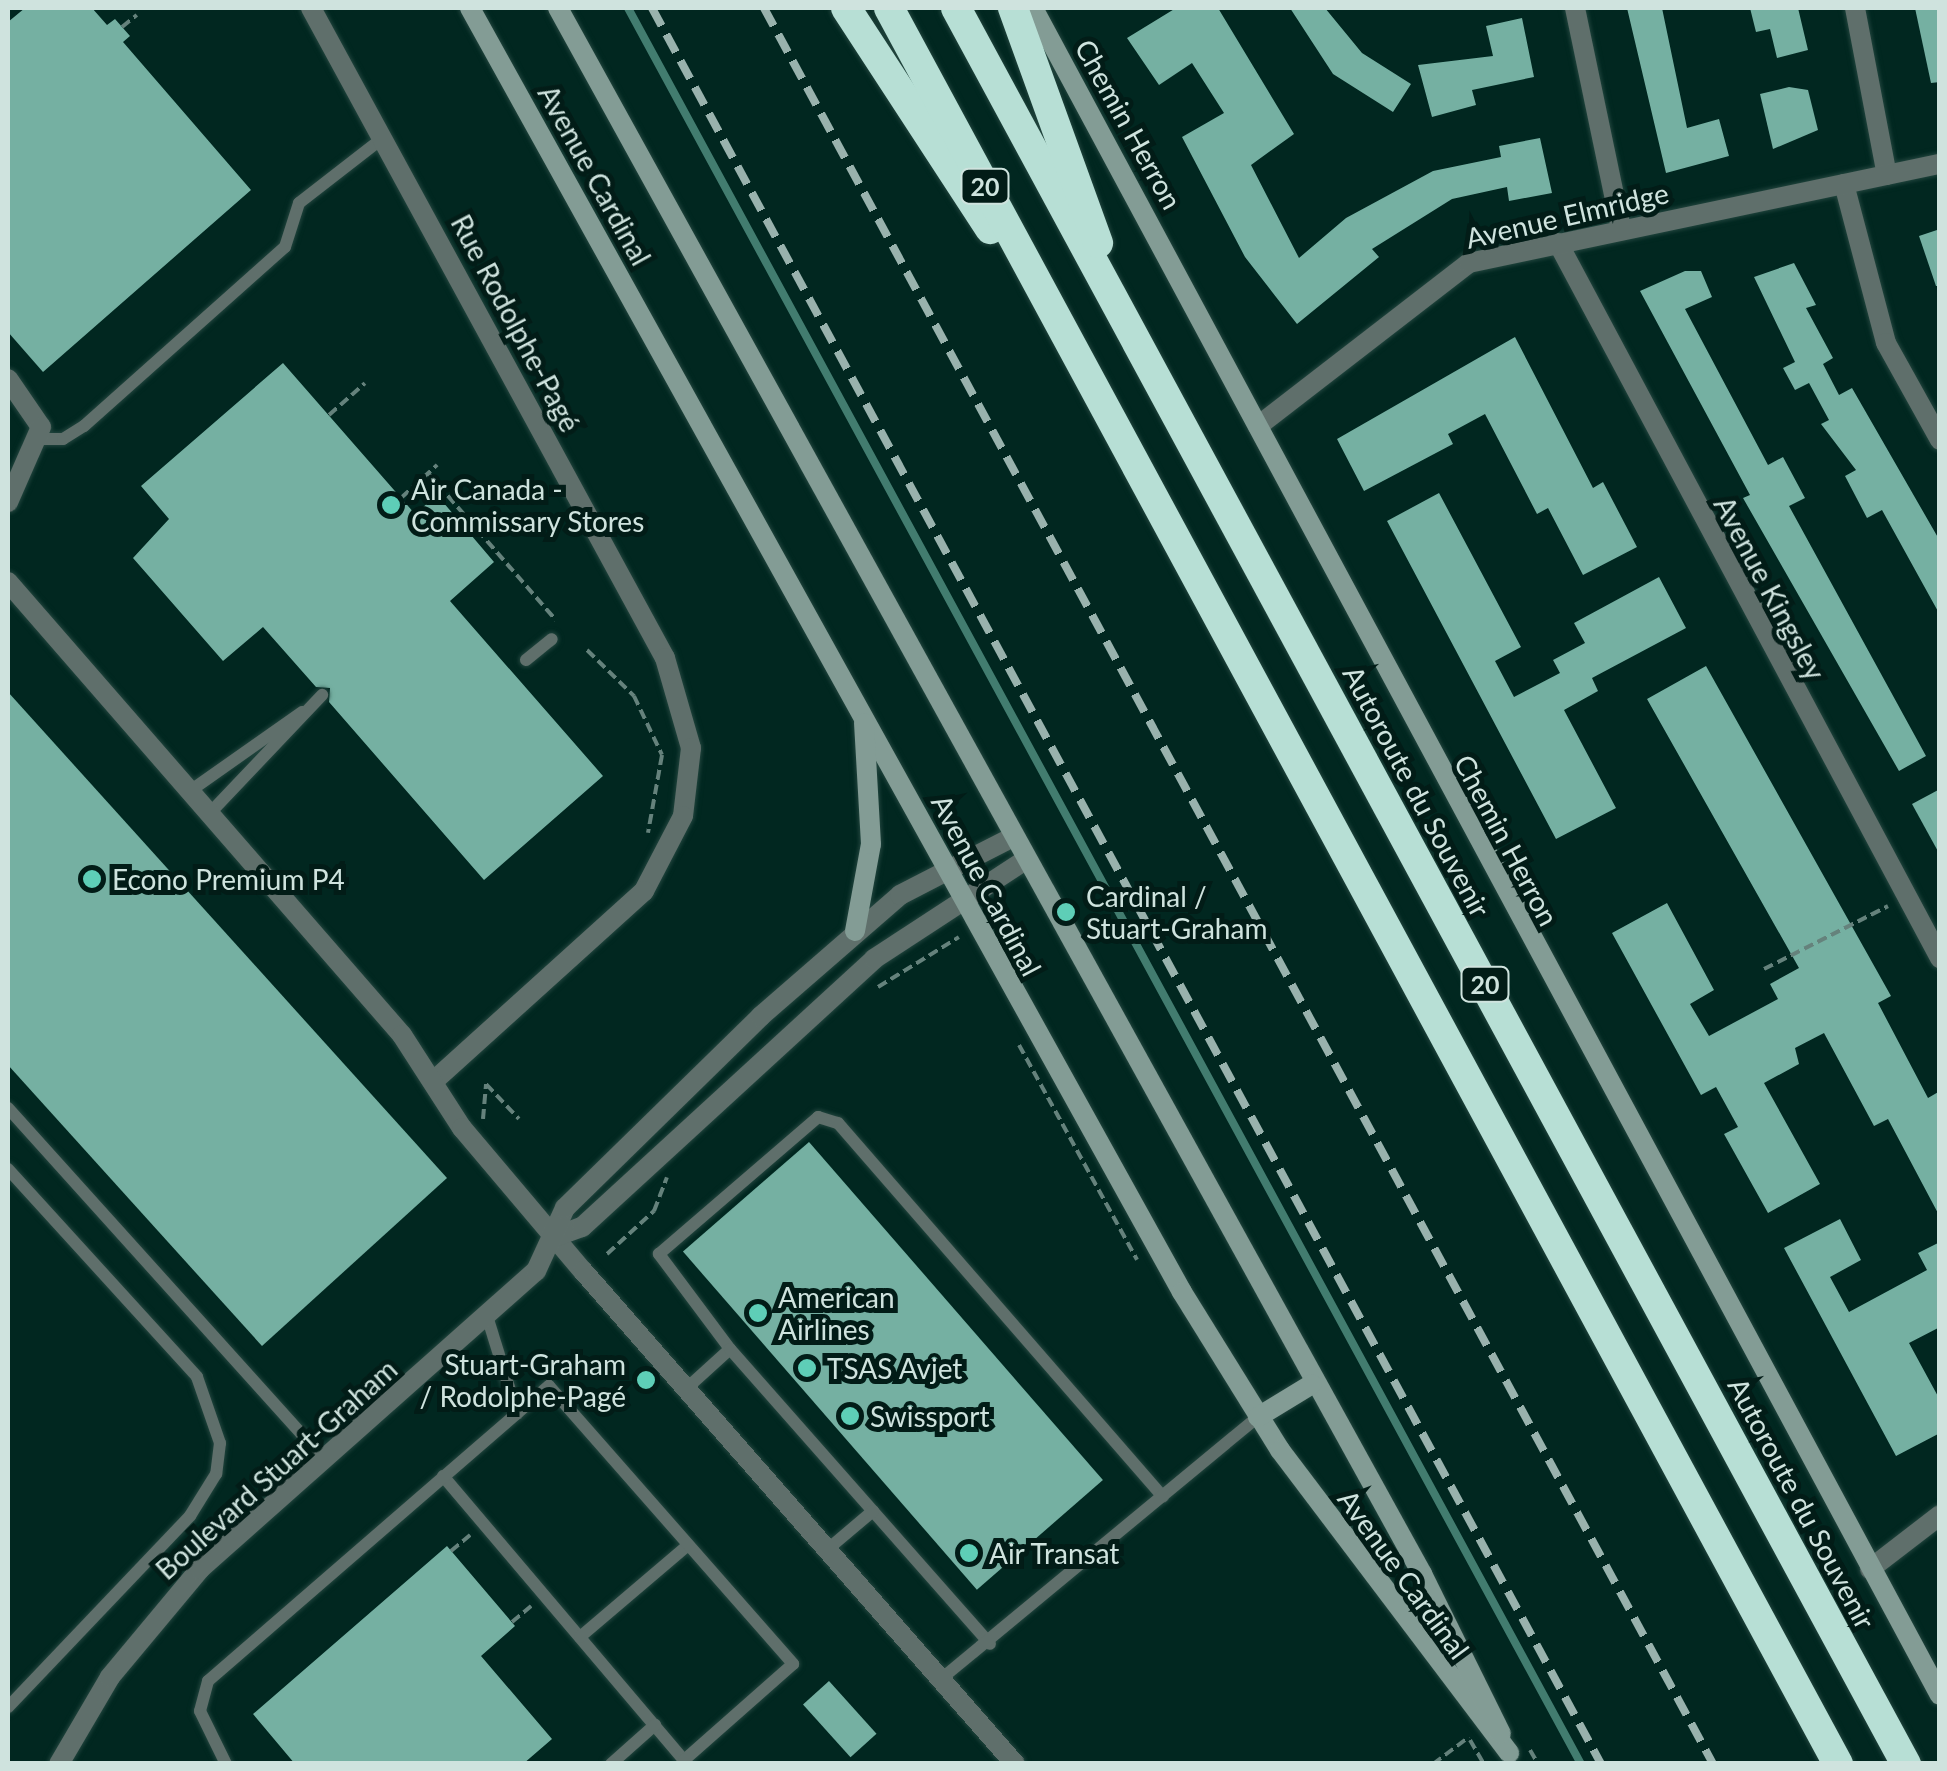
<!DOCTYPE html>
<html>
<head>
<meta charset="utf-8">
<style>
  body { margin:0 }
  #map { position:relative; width:1947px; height:1771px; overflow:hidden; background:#012720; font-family:Lato,sans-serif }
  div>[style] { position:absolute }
  .stream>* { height:8px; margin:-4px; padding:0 4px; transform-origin:4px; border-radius:4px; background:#427c6f }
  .building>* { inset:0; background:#75b0a2; transform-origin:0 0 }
  .path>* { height:4px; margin-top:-2px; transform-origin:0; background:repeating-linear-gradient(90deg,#65827c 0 10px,transparent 0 15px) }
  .roads { filter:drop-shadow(0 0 2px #22453e) drop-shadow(0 0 2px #22453e) }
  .lane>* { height:12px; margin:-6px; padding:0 6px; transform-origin:6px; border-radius:6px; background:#5f6f6b }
  .street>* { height:20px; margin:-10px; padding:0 10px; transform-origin:10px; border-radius:10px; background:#5f6f6b }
  .secondary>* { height:20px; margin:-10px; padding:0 10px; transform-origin:10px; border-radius:10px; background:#839c95 }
  .highway>* { height:30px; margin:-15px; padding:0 15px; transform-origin:15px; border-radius:15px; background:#b7dfd5 }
  .rail>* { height:8px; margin-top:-4px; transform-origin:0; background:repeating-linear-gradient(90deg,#99b2ad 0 20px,transparent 0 30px) }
  .dots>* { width:28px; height:28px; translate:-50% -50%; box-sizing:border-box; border:5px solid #021c17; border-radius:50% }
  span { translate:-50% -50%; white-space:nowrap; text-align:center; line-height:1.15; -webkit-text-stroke:10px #021c17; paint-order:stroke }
  .shield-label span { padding:2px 8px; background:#021c17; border:2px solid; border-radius:8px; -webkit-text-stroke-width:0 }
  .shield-label { font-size:25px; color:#cfe3de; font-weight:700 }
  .street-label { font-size:28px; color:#cfe3de }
  .poi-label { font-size:28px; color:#cfe3de }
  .left { translate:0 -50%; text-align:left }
  .right { translate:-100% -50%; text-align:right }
  .frame { position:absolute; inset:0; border:10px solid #cfe3de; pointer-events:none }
</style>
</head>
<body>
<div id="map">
  <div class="stream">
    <i style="left:628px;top:8px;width:1998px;rotate:61.51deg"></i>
  </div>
  <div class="building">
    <i style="clip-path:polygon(25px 8px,92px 8px,107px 25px,115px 19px,130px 36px,123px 42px,251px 190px,43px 372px,8px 332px,8px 22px)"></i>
    <i style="clip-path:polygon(1176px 8px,1218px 8px,1294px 134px,1251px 165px,1299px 258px,1346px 218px,1433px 171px,1501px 157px,1499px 146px,1540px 138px,1552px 193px,1509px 201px,1507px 187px,1452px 199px,1372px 249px,1379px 257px,1297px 324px,1245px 257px,1182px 137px,1224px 113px,1192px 63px,1159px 85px,1127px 38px)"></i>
    <i style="clip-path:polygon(1290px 8px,1325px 8px,1362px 53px,1411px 84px,1393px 112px,1333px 74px)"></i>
    <i style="clip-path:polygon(1627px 8px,1662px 8px,1687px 128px,1719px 119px,1729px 156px,1666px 173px)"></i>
    <i style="clip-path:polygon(1750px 8px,1798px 8px,1808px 50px,1777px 58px,1770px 29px,1756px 32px)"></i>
    <i style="clip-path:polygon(1915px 8px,1940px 8px,1940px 82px,1931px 83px)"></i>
    <i style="clip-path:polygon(1522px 18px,1534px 77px,1472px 90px,1476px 105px,1432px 117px,1418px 65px,1493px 56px,1486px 26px)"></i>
    <i style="clip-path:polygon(1789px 87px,1808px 90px,1818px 130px,1773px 149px,1760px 94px)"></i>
    <i style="clip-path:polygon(1940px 229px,1940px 286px,1936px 286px,1919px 236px)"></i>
    <i style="clip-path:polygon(1794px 263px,1816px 305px,1806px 308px,1833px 358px,1823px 364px,1839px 395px,1852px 388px,1940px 541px,1940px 615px,1882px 510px,1867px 518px,1845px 476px,1856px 470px,1821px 424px,1829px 420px,1809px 383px,1795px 390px,1783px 368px,1795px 362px,1754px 277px)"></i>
    <i style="clip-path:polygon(1685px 271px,1701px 271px,1712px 297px,1685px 309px,1768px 465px,1783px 457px,1805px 498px,1789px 506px,1926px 756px,1899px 771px,1743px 498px,1750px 495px,1640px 291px)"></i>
    <i style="clip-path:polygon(1515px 337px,1593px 488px,1603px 482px,1637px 547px,1583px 575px,1548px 508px,1537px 514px,1485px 414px,1448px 434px,1453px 444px,1364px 491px,1337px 439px)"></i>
    <i style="clip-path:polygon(283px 363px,415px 514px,437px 495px,494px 562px,450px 601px,603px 776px,484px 880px,329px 702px,330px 688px,316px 687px,263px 627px,223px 661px,133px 558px,169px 519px,141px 486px)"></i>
    <i style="clip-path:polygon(1439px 493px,1521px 647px,1495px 661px,1514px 697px,1560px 673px,1553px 660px,1585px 643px,1574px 623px,1659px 577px,1686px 628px,1592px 678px,1598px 691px,1564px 710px,1616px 808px,1556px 839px,1387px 521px)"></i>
    <i style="clip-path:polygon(1706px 666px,1891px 996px,1878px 1003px,1928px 1098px,1940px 1091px,1940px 1217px,1888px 1119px,1874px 1126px,1824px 1033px,1795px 1048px,1799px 1064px,1764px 1083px,1820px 1184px,1768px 1213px,1724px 1134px,1738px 1127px,1716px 1087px,1701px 1095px,1612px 933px,1667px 903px,1714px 990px,1690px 1004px,1709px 1036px,1778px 999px,1770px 984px,1799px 968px,1647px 699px)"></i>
    <i style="clip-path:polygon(8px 692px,447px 1178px,262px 1346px,8px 1065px)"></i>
    <i style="clip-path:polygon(1940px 789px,1940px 855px,1912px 804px)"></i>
    <i style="left:809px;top:1142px;width:448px;height:167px;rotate:49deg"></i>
    <i style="clip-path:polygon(1840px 1219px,1861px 1260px,1830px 1277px,1849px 1312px,1927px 1270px,1918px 1253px,1940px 1242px,1940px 1327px,1909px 1343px,1940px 1400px,1940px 1433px,1896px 1456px,1784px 1248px)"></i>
    <i style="clip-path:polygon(447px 1546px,515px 1626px,481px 1656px,552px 1739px,523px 1764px,295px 1764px,253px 1714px)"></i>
    <i style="left:829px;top:1681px;width:71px;height:35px;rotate:48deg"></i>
  </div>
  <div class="path">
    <i style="left:122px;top:27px;width:19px;rotate:-39deg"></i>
    <i style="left:329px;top:415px;width:48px;rotate:-41.6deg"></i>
    <i style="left:428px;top:473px;width:195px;rotate:49deg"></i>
    <i style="left:401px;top:498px;width:49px;rotate:-42.5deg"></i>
    <i style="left:587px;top:650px;width:66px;rotate:44.4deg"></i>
    <i style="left:634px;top:696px;width:65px;rotate:64.6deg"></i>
    <i style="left:662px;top:755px;width:79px;rotate:100.2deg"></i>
    <i style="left:1764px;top:969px;width:139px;rotate:-26.9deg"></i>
    <i style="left:878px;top:987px;width:95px;rotate:-31.7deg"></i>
    <i style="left:1019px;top:1045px;width:245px;rotate:61.2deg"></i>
    <i style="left:486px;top:1084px;width:48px;rotate:46.7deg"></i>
    <i style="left:483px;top:1119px;width:35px;rotate:-85deg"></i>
    <i style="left:607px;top:1254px;width:64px;rotate:-42.5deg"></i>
    <i style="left:654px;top:1211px;width:36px;rotate:-69deg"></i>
    <i style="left:451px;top:1551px;width:25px;rotate:-40deg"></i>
    <i style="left:512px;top:1622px;width:25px;rotate:-40deg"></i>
    <i style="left:1470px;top:1740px;width:28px;rotate:60deg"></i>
    <i style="left:1530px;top:1750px;width:16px;rotate:60deg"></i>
    <i style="left:1433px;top:1764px;width:45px;rotate:-36.9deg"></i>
  </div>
  <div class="roads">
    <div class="lane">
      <i style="left:41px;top:439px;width:22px"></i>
      <i style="left:63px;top:439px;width:25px;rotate:-32deg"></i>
      <i style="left:84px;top:426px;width:269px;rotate:-41.7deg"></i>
      <i style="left:285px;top:247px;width:46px;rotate:-72.3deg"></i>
      <i style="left:299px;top:203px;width:108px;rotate:-37.8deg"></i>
      <i style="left:526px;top:660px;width:33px;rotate:-39deg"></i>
      <i style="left:190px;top:791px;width:137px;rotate:-35.2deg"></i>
      <i style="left:210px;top:813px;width:163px;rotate:-46.5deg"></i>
      <i style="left:8px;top:1108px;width:472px;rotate:48deg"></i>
      <i style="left:8px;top:1169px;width:281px;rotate:47.7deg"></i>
      <i style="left:197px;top:1377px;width:70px;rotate:70.8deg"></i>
      <i style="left:220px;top:1443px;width:31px;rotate:97deg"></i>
      <i style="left:216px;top:1474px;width:49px;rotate:121.8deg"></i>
      <i style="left:190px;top:1516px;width:264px;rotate:133.6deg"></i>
      <i style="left:487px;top:1316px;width:102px;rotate:72.8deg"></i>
      <i style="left:730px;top:1349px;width:119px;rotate:-126.8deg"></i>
      <i style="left:659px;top:1254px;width:210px;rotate:-40.7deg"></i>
      <i style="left:818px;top:1117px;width:21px;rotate:17deg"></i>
      <i style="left:838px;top:1123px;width:495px;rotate:49deg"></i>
      <i style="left:687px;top:1388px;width:58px;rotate:-42.2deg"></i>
      <i style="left:730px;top:1349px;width:393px;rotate:48.6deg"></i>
      <i style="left:443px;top:1476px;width:377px;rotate:49.7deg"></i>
      <i style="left:828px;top:1549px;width:59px;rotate:-40.2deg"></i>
      <i style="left:580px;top:1637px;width:142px;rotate:-40.4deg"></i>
      <i style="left:941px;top:1679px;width:411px;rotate:-39.6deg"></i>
      <i style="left:226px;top:1764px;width:59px;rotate:-116.1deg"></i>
      <i style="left:200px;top:1711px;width:31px;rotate:-75deg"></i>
      <i style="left:208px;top:1681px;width:451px;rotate:-40.9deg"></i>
      <i style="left:549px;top:1386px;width:370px;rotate:48.7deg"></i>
      <i style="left:793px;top:1664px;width:145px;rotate:138.6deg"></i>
      <i style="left:611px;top:1764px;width:59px;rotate:-41.6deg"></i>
    </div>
    <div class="street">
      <i style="left:311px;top:8px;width:740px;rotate:61.43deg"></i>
      <i style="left:665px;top:658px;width:94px;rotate:73.9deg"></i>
      <i style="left:691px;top:748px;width:68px;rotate:96.7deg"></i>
      <i style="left:683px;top:816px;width:85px;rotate:117.5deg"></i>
      <i style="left:644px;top:891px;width:283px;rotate:137.9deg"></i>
      <i style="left:1575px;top:8px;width:225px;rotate:78.2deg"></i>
      <i style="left:1855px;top:8px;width:170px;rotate:79.2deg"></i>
      <i style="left:1844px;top:184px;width:164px;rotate:75.2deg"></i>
      <i style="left:1886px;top:343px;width:111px;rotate:60.9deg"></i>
      <i style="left:1558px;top:243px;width:811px;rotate:61.89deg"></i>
      <i style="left:8px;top:379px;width:58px;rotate:55.5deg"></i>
      <i style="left:41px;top:427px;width:82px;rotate:113.7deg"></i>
      <i style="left:1258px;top:426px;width:267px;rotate:-37.7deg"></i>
      <i style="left:1469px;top:263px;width:481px;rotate:-11.9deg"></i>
      <i style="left:8px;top:582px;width:600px;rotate:48.98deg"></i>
      <i style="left:402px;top:1035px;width:111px;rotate:57.2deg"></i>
      <i style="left:462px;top:1128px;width:187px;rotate:49.8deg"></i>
      <i style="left:583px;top:1271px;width:655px;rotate:48.77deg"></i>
      <i style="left:554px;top:1237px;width:30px;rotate:-20deg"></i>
      <i style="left:582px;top:1227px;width:396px;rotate:-42.5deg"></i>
      <i style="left:874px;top:959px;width:177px;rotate:-33.2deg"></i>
      <i style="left:1870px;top:1569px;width:88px;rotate:-37.6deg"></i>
      <i style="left:59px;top:1764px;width:101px;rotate:-59.6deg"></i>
      <i style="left:110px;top:1677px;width:141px;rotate:-50.2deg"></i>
      <i style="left:200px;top:1569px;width:449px;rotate:-41.6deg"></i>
      <i style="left:536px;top:1271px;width:69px;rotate:-65.3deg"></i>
      <i style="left:565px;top:1208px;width:274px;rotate:-44.4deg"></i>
      <i style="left:761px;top:1016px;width:184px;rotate:-41deg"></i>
      <i style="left:900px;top:895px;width:123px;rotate:-27.2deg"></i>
    </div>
    <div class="secondary">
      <i style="left:470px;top:8px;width:1468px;rotate:60.99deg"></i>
      <i style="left:1182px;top:1292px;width:186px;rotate:58.2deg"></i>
      <i style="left:1280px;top:1450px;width:380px;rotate:52.9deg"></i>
      <i style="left:558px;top:8px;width:1789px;rotate:61.11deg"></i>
      <i style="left:1422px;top:1574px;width:178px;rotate:63.7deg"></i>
      <i style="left:1033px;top:8px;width:1915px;rotate:61.74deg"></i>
      <i style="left:855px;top:931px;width:88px;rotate:-79.6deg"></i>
      <i style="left:871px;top:844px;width:121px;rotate:-93.3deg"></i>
      <i style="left:1258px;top:1417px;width:63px;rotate:-31.4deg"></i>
    </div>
    <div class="highway">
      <i style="left:846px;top:8px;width:264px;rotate:56.9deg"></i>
      <i style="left:889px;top:8px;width:1996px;rotate:61.61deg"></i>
      <i style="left:956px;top:8px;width:1997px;rotate:61.59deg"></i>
      <i style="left:1013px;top:8px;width:250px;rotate:70.1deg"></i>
    </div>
  </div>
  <div class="rail">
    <i style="left:652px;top:8px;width:1996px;rotate:61.61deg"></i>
    <i style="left:764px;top:8px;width:1996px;rotate:61.61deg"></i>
  </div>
  <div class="dots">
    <i style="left:391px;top:505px;background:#5eceb7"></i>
    <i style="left:92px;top:879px;background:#5eceb7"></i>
    <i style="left:1066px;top:912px;background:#5eceb7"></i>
    <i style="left:758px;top:1313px;background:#5eceb7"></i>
    <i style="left:807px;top:1368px;background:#5eceb7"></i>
    <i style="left:646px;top:1380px;background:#5eceb7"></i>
    <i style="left:850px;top:1416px;background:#5eceb7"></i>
    <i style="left:969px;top:1553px;background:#5eceb7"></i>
  </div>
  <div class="shield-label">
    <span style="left:985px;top:186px">20</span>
    <span style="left:1485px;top:984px">20</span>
  </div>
  <div class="street-label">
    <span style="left:1129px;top:124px;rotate:61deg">Chemin Herron</span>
    <span style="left:595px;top:175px;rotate:61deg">Avenue Cardinal</span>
    <span style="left:1567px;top:215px;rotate:-13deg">Avenue Elmridge</span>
    <span style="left:516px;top:323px;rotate:62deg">Rue Rodolphe-Pagé</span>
    <span style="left:1770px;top:588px;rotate:62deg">Avenue Kingsley</span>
    <span style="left:1417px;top:791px;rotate:62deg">Autoroute du Souvenir</span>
    <span style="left:1507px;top:840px;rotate:62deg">Chemin Herron</span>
    <span style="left:987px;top:885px;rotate:62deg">Avenue Cardinal</span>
    <span style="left:276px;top:1469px;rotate:-42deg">Boulevard Stuart-Graham</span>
    <span style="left:1802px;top:1503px;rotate:62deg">Autoroute du Souvenir</span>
    <span style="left:1404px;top:1574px;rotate:54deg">Avenue Cardinal</span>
  </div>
  <div class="poi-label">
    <span class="left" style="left:411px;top:505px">Air Canada -<br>Commissary Stores</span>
    <span class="left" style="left:112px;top:879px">Econo Premium P4</span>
    <span class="left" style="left:1086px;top:912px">Cardinal /<br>Stuart-Graham</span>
    <span class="left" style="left:778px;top:1313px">American<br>Airlines</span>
    <span class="right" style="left:626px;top:1380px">Stuart-Graham<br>/ Rodolphe-Pagé</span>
    <span class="left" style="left:827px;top:1368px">TSAS Avjet</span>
    <span class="left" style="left:870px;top:1416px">Swissport</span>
    <span class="left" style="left:989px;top:1553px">Air Transat</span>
  </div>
  <div class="frame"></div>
</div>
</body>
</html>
